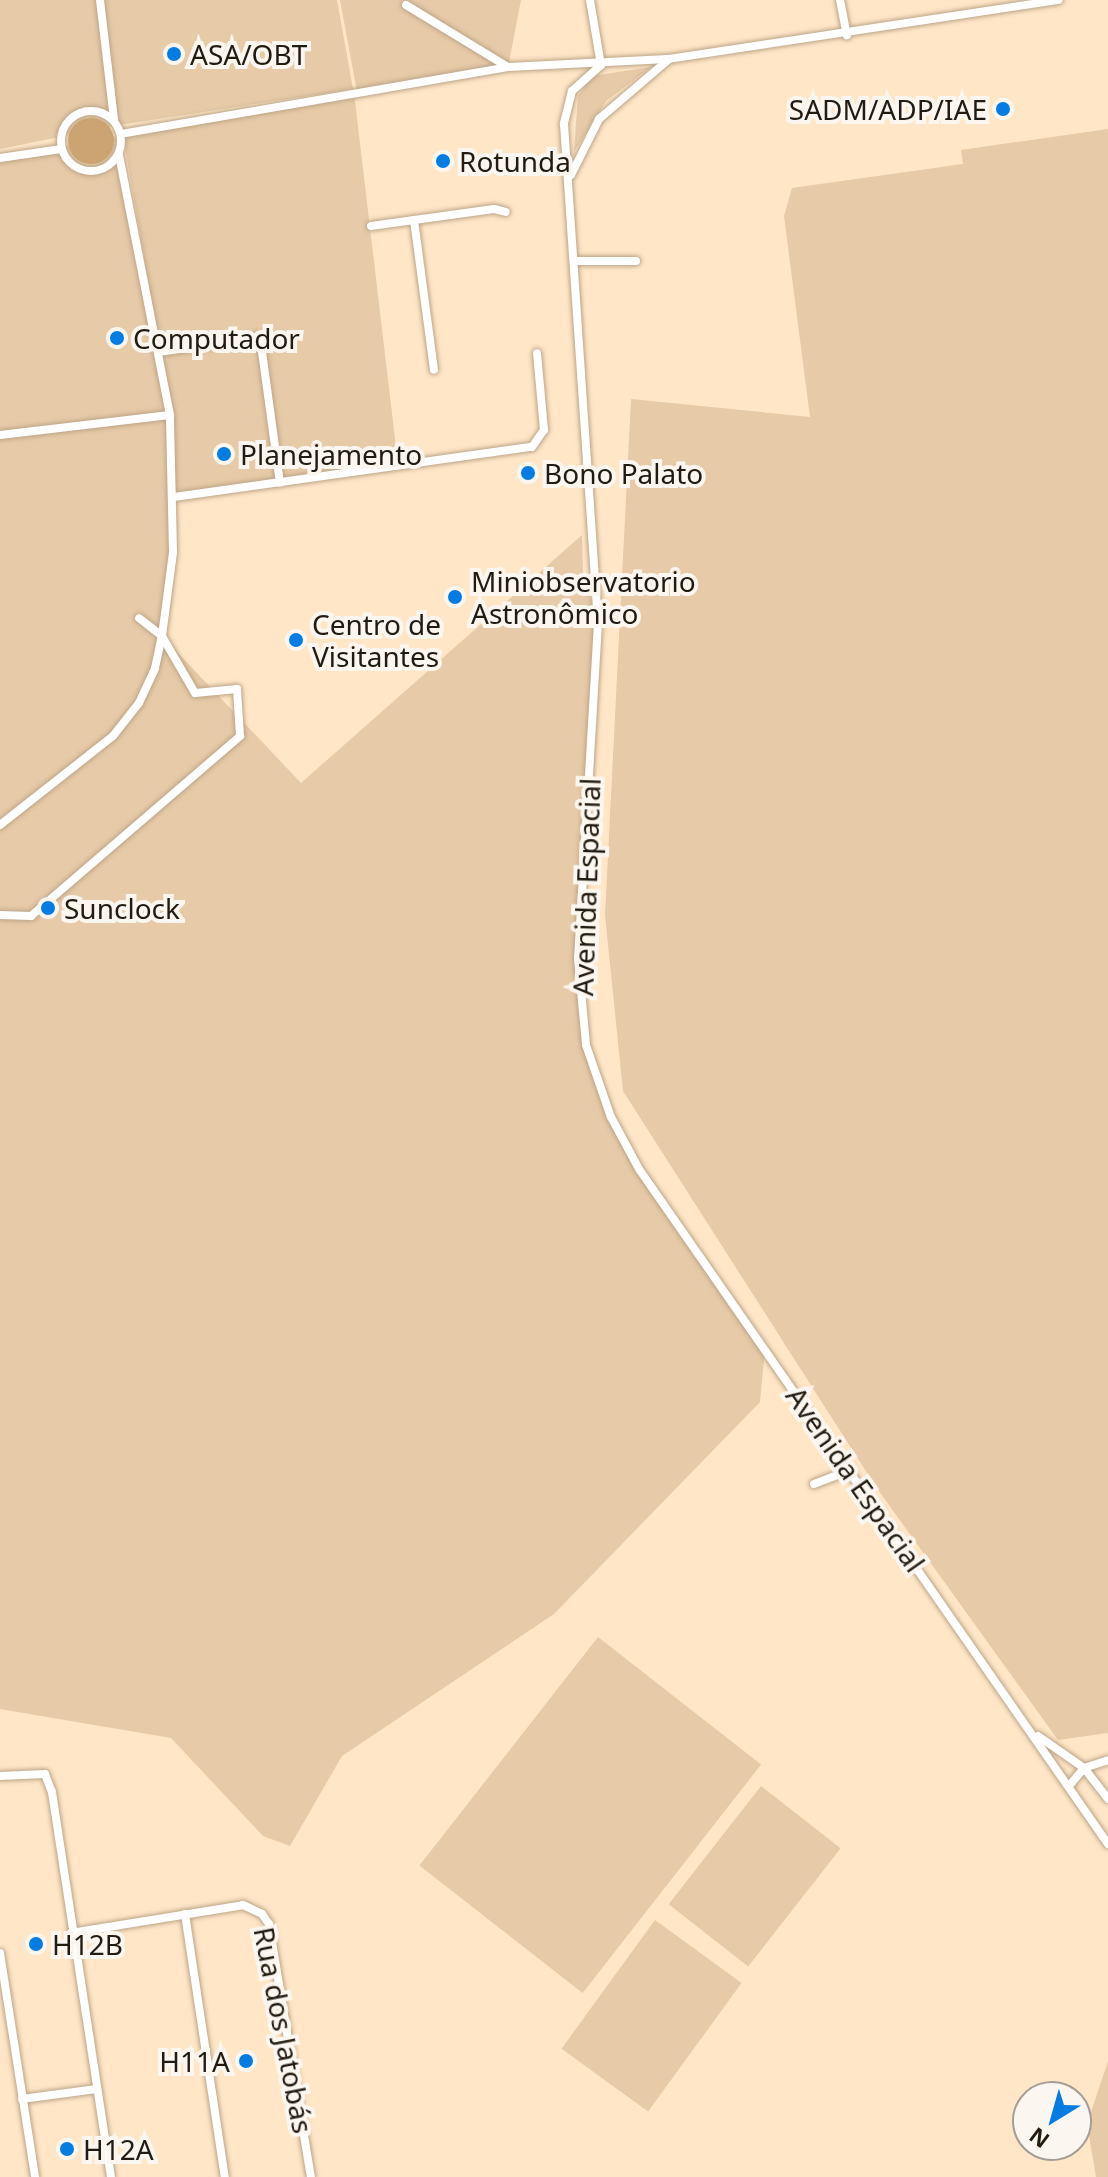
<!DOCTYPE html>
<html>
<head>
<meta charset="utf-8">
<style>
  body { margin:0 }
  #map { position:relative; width:1108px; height:2177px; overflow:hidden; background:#ffe6c7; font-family:"Noto Sans",sans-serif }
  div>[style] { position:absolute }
  .green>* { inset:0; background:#e7caa7; transform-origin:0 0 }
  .water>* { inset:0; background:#cca471 }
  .round { border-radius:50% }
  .roads { filter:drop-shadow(0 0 2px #bca588) drop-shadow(0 0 2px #bca588) }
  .service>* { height:8px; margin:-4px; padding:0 4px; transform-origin:4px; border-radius:4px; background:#fff }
  .service>.ring { margin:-4px; padding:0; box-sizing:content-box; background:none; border:8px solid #fff; border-radius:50% }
  .dots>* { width:22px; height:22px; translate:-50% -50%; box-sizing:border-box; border:4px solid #fbf6f0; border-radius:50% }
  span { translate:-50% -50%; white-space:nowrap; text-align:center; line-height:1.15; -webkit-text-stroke:8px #fbf6f0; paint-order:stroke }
  .poi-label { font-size:28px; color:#241b10 }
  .left { translate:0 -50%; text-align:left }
  .right { translate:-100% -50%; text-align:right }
  .street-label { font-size:28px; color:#241b10 }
  .north { position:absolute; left:1012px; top:2081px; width:80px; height:80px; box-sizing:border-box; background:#fbf6f0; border:2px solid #a59e96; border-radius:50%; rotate:217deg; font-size:22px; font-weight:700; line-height:32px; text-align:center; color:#241b10 }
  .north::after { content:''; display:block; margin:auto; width:28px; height:36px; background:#037de3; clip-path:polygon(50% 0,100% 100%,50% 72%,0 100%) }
</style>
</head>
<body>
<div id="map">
  <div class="green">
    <i style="clip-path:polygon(0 0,337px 0,353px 89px,119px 125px,0 149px)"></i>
    <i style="clip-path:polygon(340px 0,521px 0,508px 67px,357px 91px)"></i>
    <i style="clip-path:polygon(651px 67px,606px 101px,574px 152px,578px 96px,592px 76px)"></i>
    <i style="clip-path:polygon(354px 93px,398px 464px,175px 495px,171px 414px,123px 135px)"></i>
    <i style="clip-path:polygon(1108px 129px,1108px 1733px,1058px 1740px,876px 1487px,623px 1091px,605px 915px,631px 399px,810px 417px,784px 216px,792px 188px,963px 164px,961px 150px)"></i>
    <i style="clip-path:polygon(118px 136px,169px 415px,173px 552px,162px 636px,301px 783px,582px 535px,583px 575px,598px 623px,578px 958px,586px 1045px,611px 1117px,639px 1169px,765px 1349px,760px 1402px,554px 1614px,342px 1756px,290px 1846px,263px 1836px,171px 1738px,0 1709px,0 159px)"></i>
    <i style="left:598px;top:1637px;width:207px;height:290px;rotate:38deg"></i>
    <i style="left:761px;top:1786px;width:101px;height:150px;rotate:38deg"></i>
    <i style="left:655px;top:1920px;width:107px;height:159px;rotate:36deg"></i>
    <i style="clip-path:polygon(1108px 2061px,1108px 2177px,1096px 2177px,1087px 2124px)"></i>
  </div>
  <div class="water">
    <i class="round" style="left:68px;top:118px;width:46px;height:46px"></i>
  </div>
  <div class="roads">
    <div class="service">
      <i style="left:100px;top:0;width:121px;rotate:83.3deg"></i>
      <i style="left:590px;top:0;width:66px;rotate:80.4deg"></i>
      <i style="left:840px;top:0;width:36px;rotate:79deg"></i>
      <i style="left:406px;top:5px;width:119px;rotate:31.3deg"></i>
      <i style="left:601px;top:65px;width:39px;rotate:138deg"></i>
      <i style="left:572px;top:91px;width:34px;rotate:104deg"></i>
      <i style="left:564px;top:124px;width:500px;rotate:86.1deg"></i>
      <i style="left:598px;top:623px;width:336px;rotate:93.4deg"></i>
      <i style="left:578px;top:958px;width:87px;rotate:84.7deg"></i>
      <i style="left:586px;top:1045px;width:76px;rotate:70.9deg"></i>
      <i style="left:611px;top:1117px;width:59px;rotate:61.7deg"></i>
      <i style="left:639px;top:1169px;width:822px;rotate:55.21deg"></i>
      <i class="ring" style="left:61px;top:111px;width:52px;height:52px"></i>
      <i style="left:121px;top:134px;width:393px;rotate:-9.8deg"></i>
      <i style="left:508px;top:67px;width:160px;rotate:-2.9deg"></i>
      <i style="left:668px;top:59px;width:395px;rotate:-8.6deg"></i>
      <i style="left:0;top:158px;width:62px;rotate:-8.4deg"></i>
      <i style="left:571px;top:175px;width:63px;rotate:-63.4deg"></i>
      <i style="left:599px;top:119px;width:91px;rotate:-40.5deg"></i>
      <i style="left:414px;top:220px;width:151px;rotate:82.4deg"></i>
      <i style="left:371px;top:226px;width:124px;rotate:-7.9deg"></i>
      <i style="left:494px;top:209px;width:12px;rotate:14deg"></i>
      <i style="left:576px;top:261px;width:60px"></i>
      <i style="left:159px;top:352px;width:102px;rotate:-8.4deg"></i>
      <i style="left:260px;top:337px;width:147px;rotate:82.2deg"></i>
      <i style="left:0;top:435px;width:171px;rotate:-6.7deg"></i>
      <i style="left:174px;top:497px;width:361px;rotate:-8deg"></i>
      <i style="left:532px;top:447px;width:21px;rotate:-55deg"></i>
      <i style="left:544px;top:430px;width:77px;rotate:-95.2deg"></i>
      <i style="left:0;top:825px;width:144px;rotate:-38.2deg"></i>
      <i style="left:113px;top:736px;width:42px;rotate:-51.8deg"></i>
      <i style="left:139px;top:703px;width:38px;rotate:-65deg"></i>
      <i style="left:155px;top:668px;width:33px;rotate:-78deg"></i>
      <i style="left:162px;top:636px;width:85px;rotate:-82.5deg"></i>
      <i style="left:173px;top:552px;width:137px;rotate:-91.3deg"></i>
      <i style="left:170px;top:415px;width:265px;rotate:-101.1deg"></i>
      <i style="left:0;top:915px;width:31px;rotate:2deg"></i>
      <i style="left:31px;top:916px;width:276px;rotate:-40.7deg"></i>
      <i style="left:240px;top:736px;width:47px;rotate:-93.7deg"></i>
      <i style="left:237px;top:689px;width:42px;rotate:174.6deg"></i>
      <i style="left:195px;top:693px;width:66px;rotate:-120.1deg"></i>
      <i style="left:162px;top:636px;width:29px;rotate:-142deg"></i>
      <i style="left:814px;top:1484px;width:39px;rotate:-21deg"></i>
      <i style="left:1038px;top:1736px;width:56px;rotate:34.8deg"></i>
      <i style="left:1084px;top:1768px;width:39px;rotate:52deg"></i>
      <i style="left:0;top:1776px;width:45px;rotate:-2.5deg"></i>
      <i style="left:45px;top:1774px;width:19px;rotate:69deg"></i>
      <i style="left:52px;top:1792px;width:389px;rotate:81.3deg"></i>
      <i style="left:1069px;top:1786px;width:23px;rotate:-50deg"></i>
      <i style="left:1084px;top:1768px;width:25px;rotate:-18deg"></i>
      <i style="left:185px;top:1914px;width:266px;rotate:81.4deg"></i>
      <i style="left:71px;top:1933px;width:174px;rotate:-9.2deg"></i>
      <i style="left:243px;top:1905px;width:21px;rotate:25deg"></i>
      <i style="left:262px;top:1914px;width:12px;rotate:55deg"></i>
      <i style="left:269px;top:1924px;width:256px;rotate:80.6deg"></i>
      <i style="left:0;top:1953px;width:227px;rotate:81.1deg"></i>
      <i style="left:22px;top:2099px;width:75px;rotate:-7.7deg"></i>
    </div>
  </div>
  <div class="dots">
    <i style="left:174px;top:54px;background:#037de3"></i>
    <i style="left:1003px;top:109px;background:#037de3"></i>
    <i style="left:443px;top:161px;background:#037de3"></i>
    <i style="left:117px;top:338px;background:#037de3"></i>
    <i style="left:224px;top:454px;background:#037de3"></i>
    <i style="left:528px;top:473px;background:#037de3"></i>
    <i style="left:455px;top:597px;background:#037de3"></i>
    <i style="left:296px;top:640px;background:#037de3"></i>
    <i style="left:48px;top:908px;background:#037de3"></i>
    <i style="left:36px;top:1944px;background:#037de3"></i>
    <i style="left:246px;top:2061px;background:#037de3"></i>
    <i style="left:67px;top:2149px;background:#037de3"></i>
  </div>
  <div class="poi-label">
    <span class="left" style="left:190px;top:54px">ASA/OBT</span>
    <span class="right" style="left:987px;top:109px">SADM/ADP/IAE</span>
    <span class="left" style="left:459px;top:161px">Rotunda</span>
    <span class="left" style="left:133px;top:338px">Computador</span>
    <span class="left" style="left:240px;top:454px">Planejamento</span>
    <span class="left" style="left:544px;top:473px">Bono Palato</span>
    <span class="left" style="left:471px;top:597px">Miniobservatorio<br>Astronômico</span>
    <span class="left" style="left:312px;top:640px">Centro de<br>Visitantes</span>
    <span class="left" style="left:64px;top:908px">Sunclock</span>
    <span class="left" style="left:52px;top:1944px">H12B</span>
    <span class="right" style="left:230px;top:2061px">H11A</span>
    <span class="left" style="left:83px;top:2149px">H12A</span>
  </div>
  <div class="street-label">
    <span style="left:586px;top:887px;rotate:-88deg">Avenida Espacial</span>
    <span style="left:856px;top:1479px;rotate:55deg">Avenida Espacial</span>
    <span style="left:284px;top:2030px;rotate:79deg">Rua dos Jatobás</span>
  </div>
  <div class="north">N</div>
</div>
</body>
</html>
